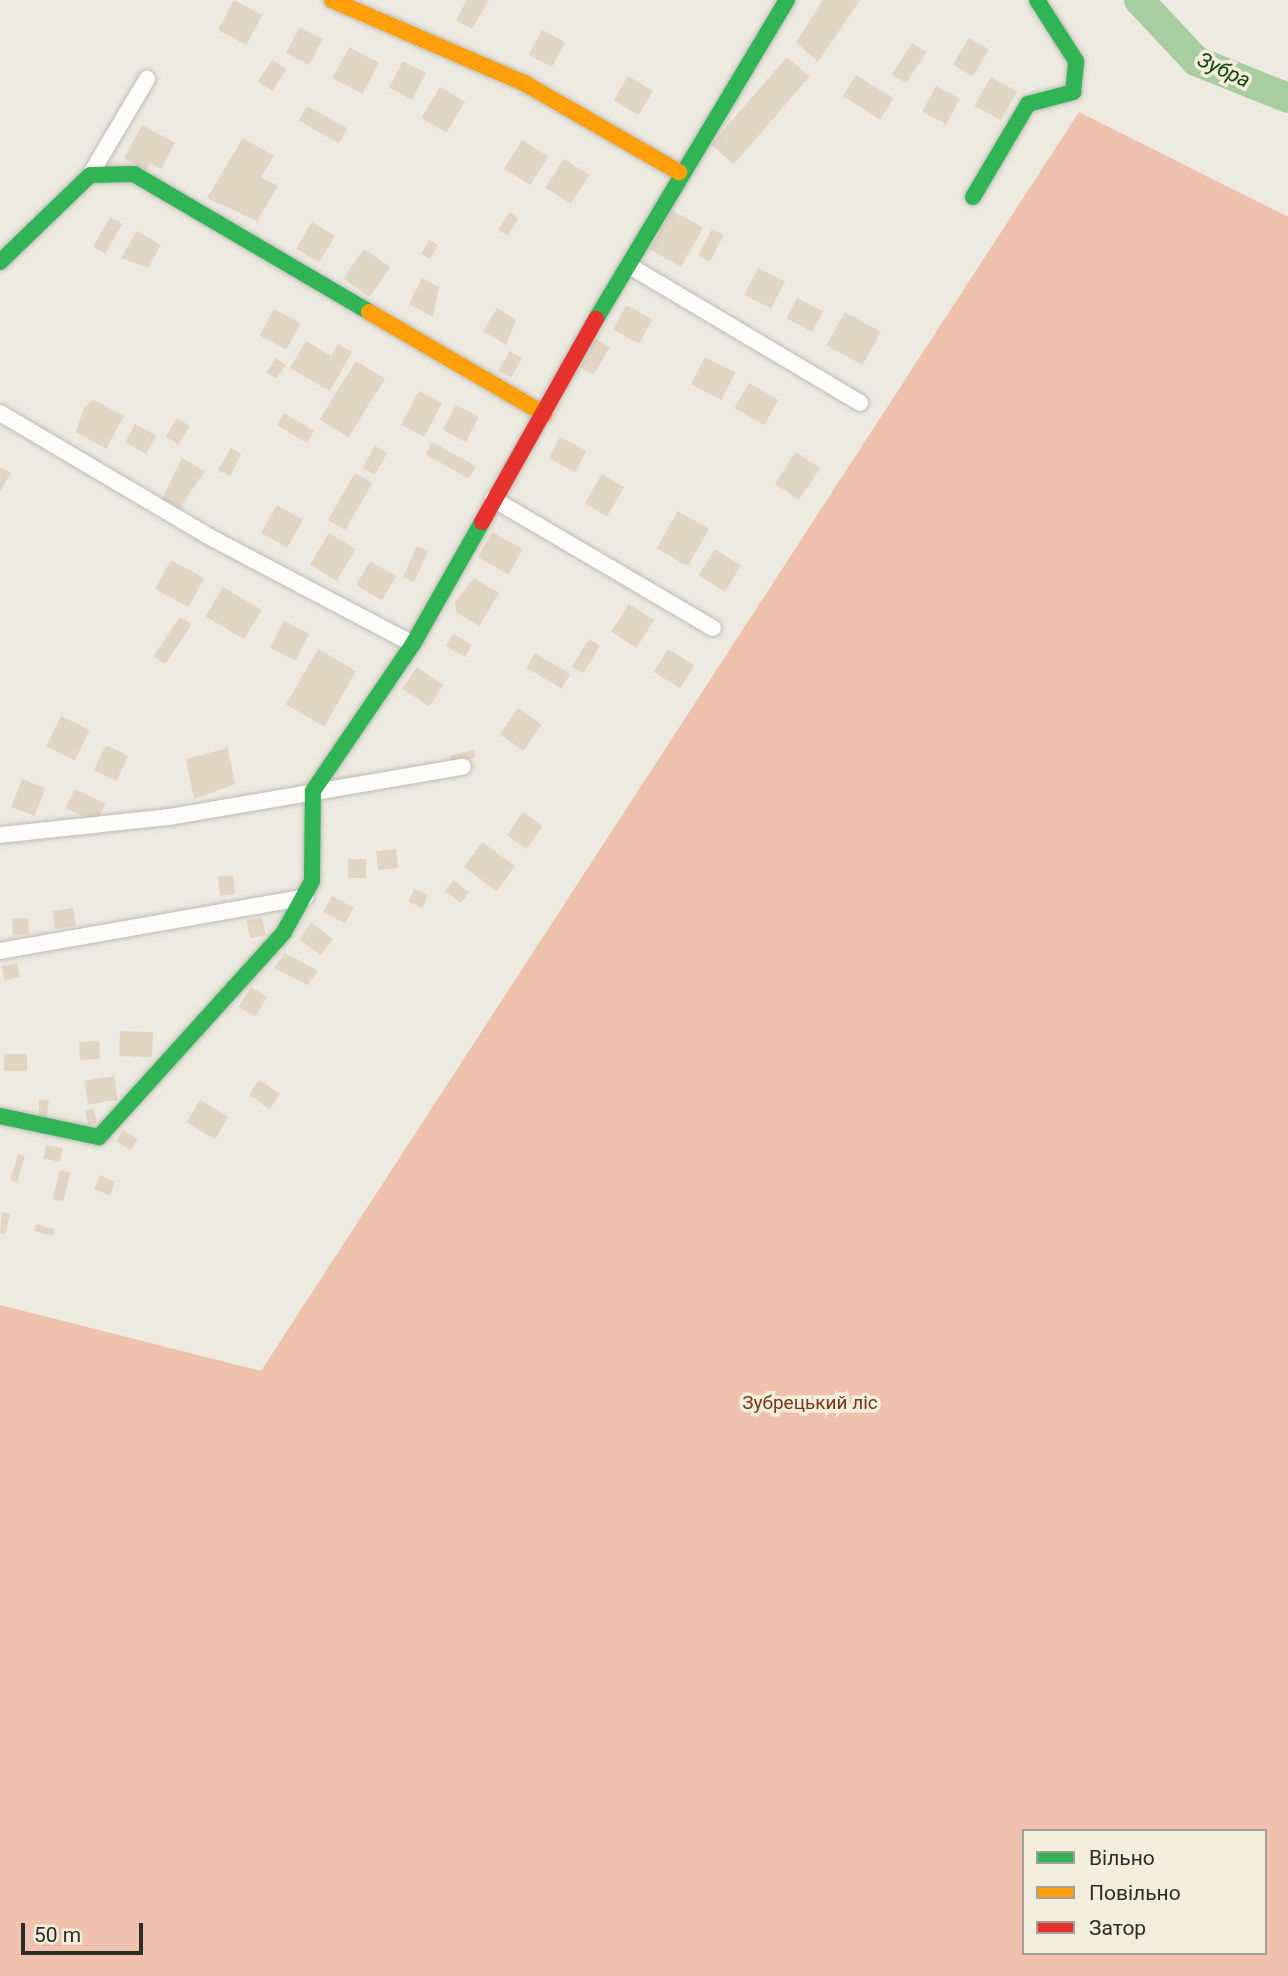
<!DOCTYPE html>
<html>
<head>
<meta charset="utf-8">
<style>
  body { margin:0 }
  #map { position:relative; width:1288px; height:1976px; overflow:hidden; background:#edeae1; font-family:Roboto,sans-serif }
  div>[style] { position:absolute }
  .forest>* { inset:0; background:#eec2ac }
  .river>* { height:30px; margin:-15px; padding:0 15px; transform-origin:15px; border-radius:15px; background:#a8cda1 }
  .building>* { inset:0; background:#e1d5c4; transform-origin:0 0 }
  .roads { filter:drop-shadow(0 0 2px #bdbbb4) drop-shadow(0 0 2px #bdbbb4) }
  .street>* { height:16px; margin:-8px; padding:0 8px; transform-origin:8px; border-radius:8px; background:#fcfcfa }
  .fast>* { height:16px; margin:-8px; padding:0 8px; transform-origin:8px; border-radius:8px; background:#30b455 }
  .slow>* { height:16px; margin:-8px; padding:0 8px; transform-origin:8px; border-radius:8px; background:#ff9f0a }
  .jam>* { height:16px; margin:-8px; padding:0 8px; transform-origin:8px; border-radius:8px; background:#e5322d }
  span { translate:-50% -50%; white-space:nowrap; text-align:center; line-height:1.15; -webkit-text-stroke:7px #f2eddc; paint-order:stroke }
  .park-label { font-size:19px; color:#7a3614 }
  .water-label { font-size:21px; color:#10470c; font-style:italic }
  .legend { position:absolute; left:1022px; top:1829px; width:245px; height:126px; box-sizing:border-box; background:#f2eddc; border:2px solid #a4a093; margin:0; padding:9px 12px; list-style:none; font-size:21px; color:#2e2c26 }
  .legend li { display:flex; align-items:center; gap:14px; height:35px }
  .legend b { width:35px; border:2px solid #a4a093 }
  .scale { position:absolute; left:21px; top:1923px; width:122px; height:32px; box-sizing:border-box; border:4px solid #2e2c26; border-top:0; padding-left:9px; font-size:21px; line-height:24px; white-space:nowrap; color:#2e2c26; -webkit-text-stroke:5px #f2eddc; paint-order:stroke }
</style>
</head>
<body>
<div id="map">
  <div class="forest">
    <i style="clip-path:polygon(evenodd,1079px 112px,1288px 217px,1288px 1976px,0 1976px,0 1305px,261px 1371px,1079px 112px,1024px 1831px,1265px 1831px,1265px 1953px,1024px 1953px,1024px 1831px)"></i>
  </div>
  <div class="river">
    <i style="left:1139px;top:0;width:83px;rotate:46.9deg"></i>
    <i style="left:1196px;top:61px;width:99px;rotate:21.9deg"></i>
  </div>
  <div class="building">
    <i style="left:234px;top:0;width:32px;height:34px;rotate:28deg"></i>
    <i style="clip-path:polygon(467px 0,489px 0,472px 29px,456px 20px)"></i>
    <i style="clip-path:polygon(823px 0,860px 0,818px 62px,796px 42px)"></i>
    <i style="left:300px;top:27px;width:26px;height:29px;rotate:29deg"></i>
    <i style="left:542px;top:30px;width:26px;height:28px;rotate:28deg"></i>
    <i style="left:969px;top:38px;width:23px;height:31px;rotate:31deg"></i>
    <i style="left:912px;top:43px;width:17px;height:37px;rotate:33deg"></i>
    <i style="left:349px;top:47px;width:34px;height:35px;rotate:28deg"></i>
    <i style="left:787px;top:57px;width:30px;height:116px;rotate:41deg"></i>
    <i style="left:272px;top:60px;width:17px;height:26px;rotate:33deg"></i>
    <i style="left:403px;top:61px;width:26px;height:30px;rotate:28deg"></i>
    <i style="left:856px;top:75px;width:44px;height:25px;rotate:32deg"></i>
    <i style="left:628px;top:76px;width:29px;height:28px;rotate:31deg"></i>
    <i style="left:991px;top:77px;width:30px;height:33px;rotate:30deg"></i>
    <i style="left:936px;top:86px;width:27px;height:29px;rotate:28deg"></i>
    <i style="left:440px;top:87px;width:29px;height:36px;rotate:31deg"></i>
    <i style="left:307px;top:106px;width:46px;height:17px;rotate:29deg"></i>
    <i style="clip-path:polygon(142px 125px,175px 143px,161px 169px,150px 163px,146px 171px,124px 158px)"></i>
    <i style="clip-path:polygon(243px 138px,274px 156px,261px 177px,278px 186px,257px 221px,207px 198px)"></i>
    <i style="left:522px;top:140px;width:31px;height:34px;rotate:32deg"></i>
    <i style="left:564px;top:159px;width:30px;height:34px;rotate:33deg"></i>
    <i style="left:672px;top:210px;width:36px;height:45px;rotate:30deg"></i>
    <i style="left:510px;top:212px;width:11px;height:21px;rotate:34deg"></i>
    <i style="left:110px;top:217px;width:14px;height:34px;rotate:30deg"></i>
    <i style="left:312px;top:222px;width:27px;height:31px;rotate:31deg"></i>
    <i style="left:712px;top:229px;width:13px;height:30px;rotate:27deg"></i>
    <i style="clip-path:polygon(137px 231px,161px 245px,148px 268px,121px 258px)"></i>
    <i style="left:429px;top:240px;width:10px;height:16px;rotate:29deg"></i>
    <i style="left:364px;top:249px;width:32px;height:36px;rotate:35deg"></i>
    <i style="left:758px;top:268px;width:30px;height:30px;rotate:27deg"></i>
    <i style="clip-path:polygon(422px 278px,439px 287px,433px 317px,409px 304px)"></i>
    <i style="left:797px;top:298px;width:29px;height:23px;rotate:27deg"></i>
    <i style="left:626px;top:305px;width:30px;height:28px;rotate:28deg"></i>
    <i style="clip-path:polygon(497px 308px,516px 320px,506px 345px,483px 331px)"></i>
    <i style="left:274px;top:309px;width:30px;height:30px;rotate:28deg"></i>
    <i style="left:845px;top:312px;width:41px;height:38px;rotate:29deg"></i>
    <i style="left:596px;top:339px;width:16px;height:32px;rotate:30deg"></i>
    <i style="clip-path:polygon(306px 341px,331px 356px,338px 344px,352px 352px,330px 391px,290px 368px)"></i>
    <i style="left:510px;top:351px;width:14px;height:23px;rotate:30deg"></i>
    <i style="left:705px;top:357px;width:34px;height:31px;rotate:27deg"></i>
    <i style="left:276px;top:358px;width:12px;height:17px;rotate:35deg"></i>
    <i style="left:356px;top:361px;width:34px;height:69px;rotate:32deg"></i>
    <i style="left:749px;top:383px;width:34px;height:29px;rotate:30deg"></i>
    <i style="left:419px;top:391px;width:26px;height:38px;rotate:28deg"></i>
    <i style="clip-path:polygon(94px 400px,124px 416px,106px 449px,76px 432px,84px 407px)"></i>
    <i style="left:456px;top:405px;width:26px;height:28px;rotate:28deg"></i>
    <i style="left:284px;top:413px;width:35px;height:14px;rotate:31deg"></i>
    <i style="left:177px;top:418px;width:15px;height:22px;rotate:32deg"></i>
    <i style="left:135px;top:424px;width:24px;height:21px;rotate:28deg"></i>
    <i style="left:560px;top:437px;width:30px;height:24px;rotate:28deg"></i>
    <i style="left:432px;top:442px;width:50px;height:14px;rotate:29deg"></i>
    <i style="left:375px;top:446px;width:14px;height:25px;rotate:30deg"></i>
    <i style="clip-path:polygon(231px 448px,241px 454px,230px 476px,218px 470px)"></i>
    <i style="left:796px;top:452px;width:29px;height:38px;rotate:34deg"></i>
    <i style="clip-path:polygon(182px 458px,205px 471px,177px 512px,160px 503px)"></i>
    <i style="clip-path:polygon(0 467px,11px 473px,0 491px)"></i>
    <i style="left:355px;top:473px;width:20px;height:54px;rotate:30deg"></i>
    <i style="left:602px;top:474px;width:26px;height:34px;rotate:31deg"></i>
    <i style="left:277px;top:505px;width:30px;height:32px;rotate:30deg"></i>
    <i style="left:678px;top:511px;width:36px;height:43px;rotate:30deg"></i>
    <i style="left:492px;top:532px;width:35px;height:29px;rotate:29deg"></i>
    <i style="left:329px;top:533px;width:31px;height:37px;rotate:31deg"></i>
    <i style="left:417px;top:546px;width:12px;height:34px;rotate:24deg"></i>
    <i style="left:715px;top:549px;width:31px;height:31px;rotate:32deg"></i>
    <i style="left:171px;top:560px;width:38px;height:33px;rotate:29deg"></i>
    <i style="left:370px;top:561px;width:30px;height:28px;rotate:30deg"></i>
    <i style="clip-path:polygon(474px 578px,499px 593px,479px 626px,456px 612px,455px 602px)"></i>
    <i style="left:223px;top:587px;width:45px;height:34px;rotate:31deg"></i>
    <i style="left:629px;top:604px;width:30px;height:33px;rotate:33deg"></i>
    <i style="left:180px;top:617px;width:14px;height:47px;rotate:34deg"></i>
    <i style="left:284px;top:621px;width:28px;height:30px;rotate:27deg"></i>
    <i style="left:453px;top:634px;width:22px;height:14px;rotate:30deg"></i>
    <i style="left:589px;top:639px;width:13px;height:32px;rotate:32deg"></i>
    <i style="left:318px;top:649px;width:44px;height:64px;rotate:30deg"></i>
    <i style="left:668px;top:649px;width:31px;height:27px;rotate:32deg"></i>
    <i style="left:535px;top:653px;width:41px;height:17px;rotate:31deg"></i>
    <i style="left:417px;top:667px;width:32px;height:26px;rotate:34deg"></i>
    <i style="left:518px;top:708px;width:29px;height:32px;rotate:35deg"></i>
    <i style="left:61px;top:716px;width:32px;height:34px;rotate:26deg"></i>
    <i style="left:106px;top:745px;width:25px;height:28px;rotate:26deg"></i>
    <i style="clip-path:polygon(228px 748px,235px 784px,194px 799px,186px 759px)"></i>
    <i style="left:473px;top:750px;width:8px;height:24px;rotate:76deg"></i>
    <i style="left:22px;top:779px;width:25px;height:30px;rotate:21deg"></i>
    <i style="left:75px;top:789px;width:34px;height:21px;rotate:26deg"></i>
    <i style="left:523px;top:812px;width:24px;height:28px;rotate:35deg"></i>
    <i style="left:482px;top:842px;width:41px;height:31px;rotate:36deg"></i>
    <i style="left:396px;top:849px;width:19px;height:20px;rotate:84deg"></i>
    <i style="left:348px;top:859px;width:18px;height:19px"></i>
    <i style="left:233px;top:875px;width:19px;height:15px;rotate:84deg"></i>
    <i style="left:453px;top:880px;width:20px;height:14px;rotate:37deg"></i>
    <i style="left:414px;top:889px;width:15px;height:14px;rotate:23deg"></i>
    <i style="left:332px;top:896px;width:25px;height:18px;rotate:29deg"></i>
    <i style="left:73px;top:908px;width:18px;height:21px;rotate:81deg"></i>
    <i style="left:262px;top:917px;width:18px;height:16px;rotate:77deg"></i>
    <i style="left:28px;top:918px;width:16px;height:16px;rotate:86deg"></i>
    <i style="left:311px;top:923px;width:27px;height:20px;rotate:36deg"></i>
    <i style="clip-path:polygon(285px 953px,318px 971px,307px 985px,274px 968px)"></i>
    <i style="left:17px;top:963px;width:14px;height:16px;rotate:78deg"></i>
    <i style="left:251px;top:987px;width:19px;height:23px;rotate:32deg"></i>
    <i style="left:120px;top:1031px;width:33px;height:25px;rotate:2deg"></i>
    <i style="left:99px;top:1041px;width:18px;height:20px;rotate:87deg"></i>
    <i style="left:4px;top:1054px;width:23px;height:17px"></i>
    <i style="left:114px;top:1076px;width:24px;height:30px;rotate:81deg"></i>
    <i style="left:259px;top:1080px;width:25px;height:18px;rotate:34deg"></i>
    <i style="clip-path:polygon(39px 1099px,49px 1100px,47px 1116px,39px 1116px)"></i>
    <i style="left:200px;top:1100px;width:33px;height:26px;rotate:31deg"></i>
    <i style="left:94px;top:1109px;width:14px;height:9px;rotate:78deg"></i>
    <i style="left:123px;top:1130px;width:17px;height:13px;rotate:31deg"></i>
    <i style="left:46px;top:1145px;width:17px;height:14px;rotate:10deg"></i>
    <i style="left:18px;top:1154px;width:7px;height:27px;rotate:16deg"></i>
    <i style="left:60px;top:1170px;width:11px;height:30px;rotate:15deg"></i>
    <i style="left:100px;top:1175px;width:17px;height:15px;rotate:24deg"></i>
    <i style="clip-path:polygon(2px 1212px,10px 1214px,5px 1234px,0 1233px)"></i>
    <i style="left:36px;top:1224px;width:19px;height:7px;rotate:16deg"></i>
  </div>
  <div class="roads">
    <div class="street">
      <i style="left:90px;top:175px;width:112px;rotate:-59.3deg"></i>
      <i style="left:628px;top:265px;width:270px;rotate:30.7deg"></i>
      <i style="left:0;top:413px;width:239px;rotate:30.6deg"></i>
      <i style="left:206px;top:535px;width:234px;rotate:27.8deg"></i>
      <i style="left:493px;top:499px;width:255px;rotate:30.4deg"></i>
      <i style="left:0;top:835px;width:170px;rotate:-6.1deg"></i>
      <i style="left:169px;top:817px;width:298px;rotate:-9.7deg"></i>
      <i style="left:0;top:951px;width:310px;rotate:-10deg"></i>
    </div>
    <div class="fast">
      <i style="left:973px;top:197px;width:108px;rotate:-59.4deg"></i>
      <i style="left:1028px;top:104px;width:47px;rotate:-14.9deg"></i>
      <i style="left:1073px;top:92px;width:31px;rotate:-84deg"></i>
      <i style="left:1076px;top:61px;width:72px;rotate:-122.6deg"></i>
      <i style="left:0;top:262px;width:125px;rotate:-44deg"></i>
      <i style="left:90px;top:175px;width:44px;rotate:-1.3deg"></i>
      <i style="left:134px;top:174px;width:273px;rotate:30.4deg"></i>
      <i style="left:596px;top:319px;width:372px;rotate:-59.1deg"></i>
      <i style="left:0;top:1116px;width:101px;rotate:12deg"></i>
      <i style="left:99px;top:1137px;width:276px;rotate:-47.9deg"></i>
      <i style="left:284px;top:932px;width:58px;rotate:-61.2deg"></i>
      <i style="left:312px;top:881px;width:90px;rotate:-89.4deg"></i>
      <i style="left:313px;top:791px;width:178px;rotate:-55.8deg"></i>
      <i style="left:413px;top:644px;width:140px;rotate:-60.5deg"></i>
    </div>
    <div class="slow">
      <i style="left:332px;top:0;width:209px;rotate:23.4deg"></i>
      <i style="left:524px;top:83px;width:179px;rotate:29.9deg"></i>
      <i style="left:369px;top:312px;width:203px;rotate:30.2deg"></i>
    </div>
    <div class="jam">
      <i style="left:482px;top:522px;width:233px;rotate:-60.7deg"></i>
    </div>
  </div>
  <div class="park-label">
    <span style="left:810px;top:1403px">Зубрецький ліс</span>
  </div>
  <div class="water-label">
    <span style="left:1224px;top:70px;rotate:25deg">Зубра</span>
  </div>
  <ul class="legend">
  <li><b style="height:9px;background:#30b455"></b>Вільно</li>
  <li><b style="height:9px;background:#ff9f0a"></b>Повільно</li>
  <li><b style="height:9px;background:#e5322d"></b>Затор</li>
  </ul>
  <div class="scale">50 m</div>
</div>
</body>
</html>
